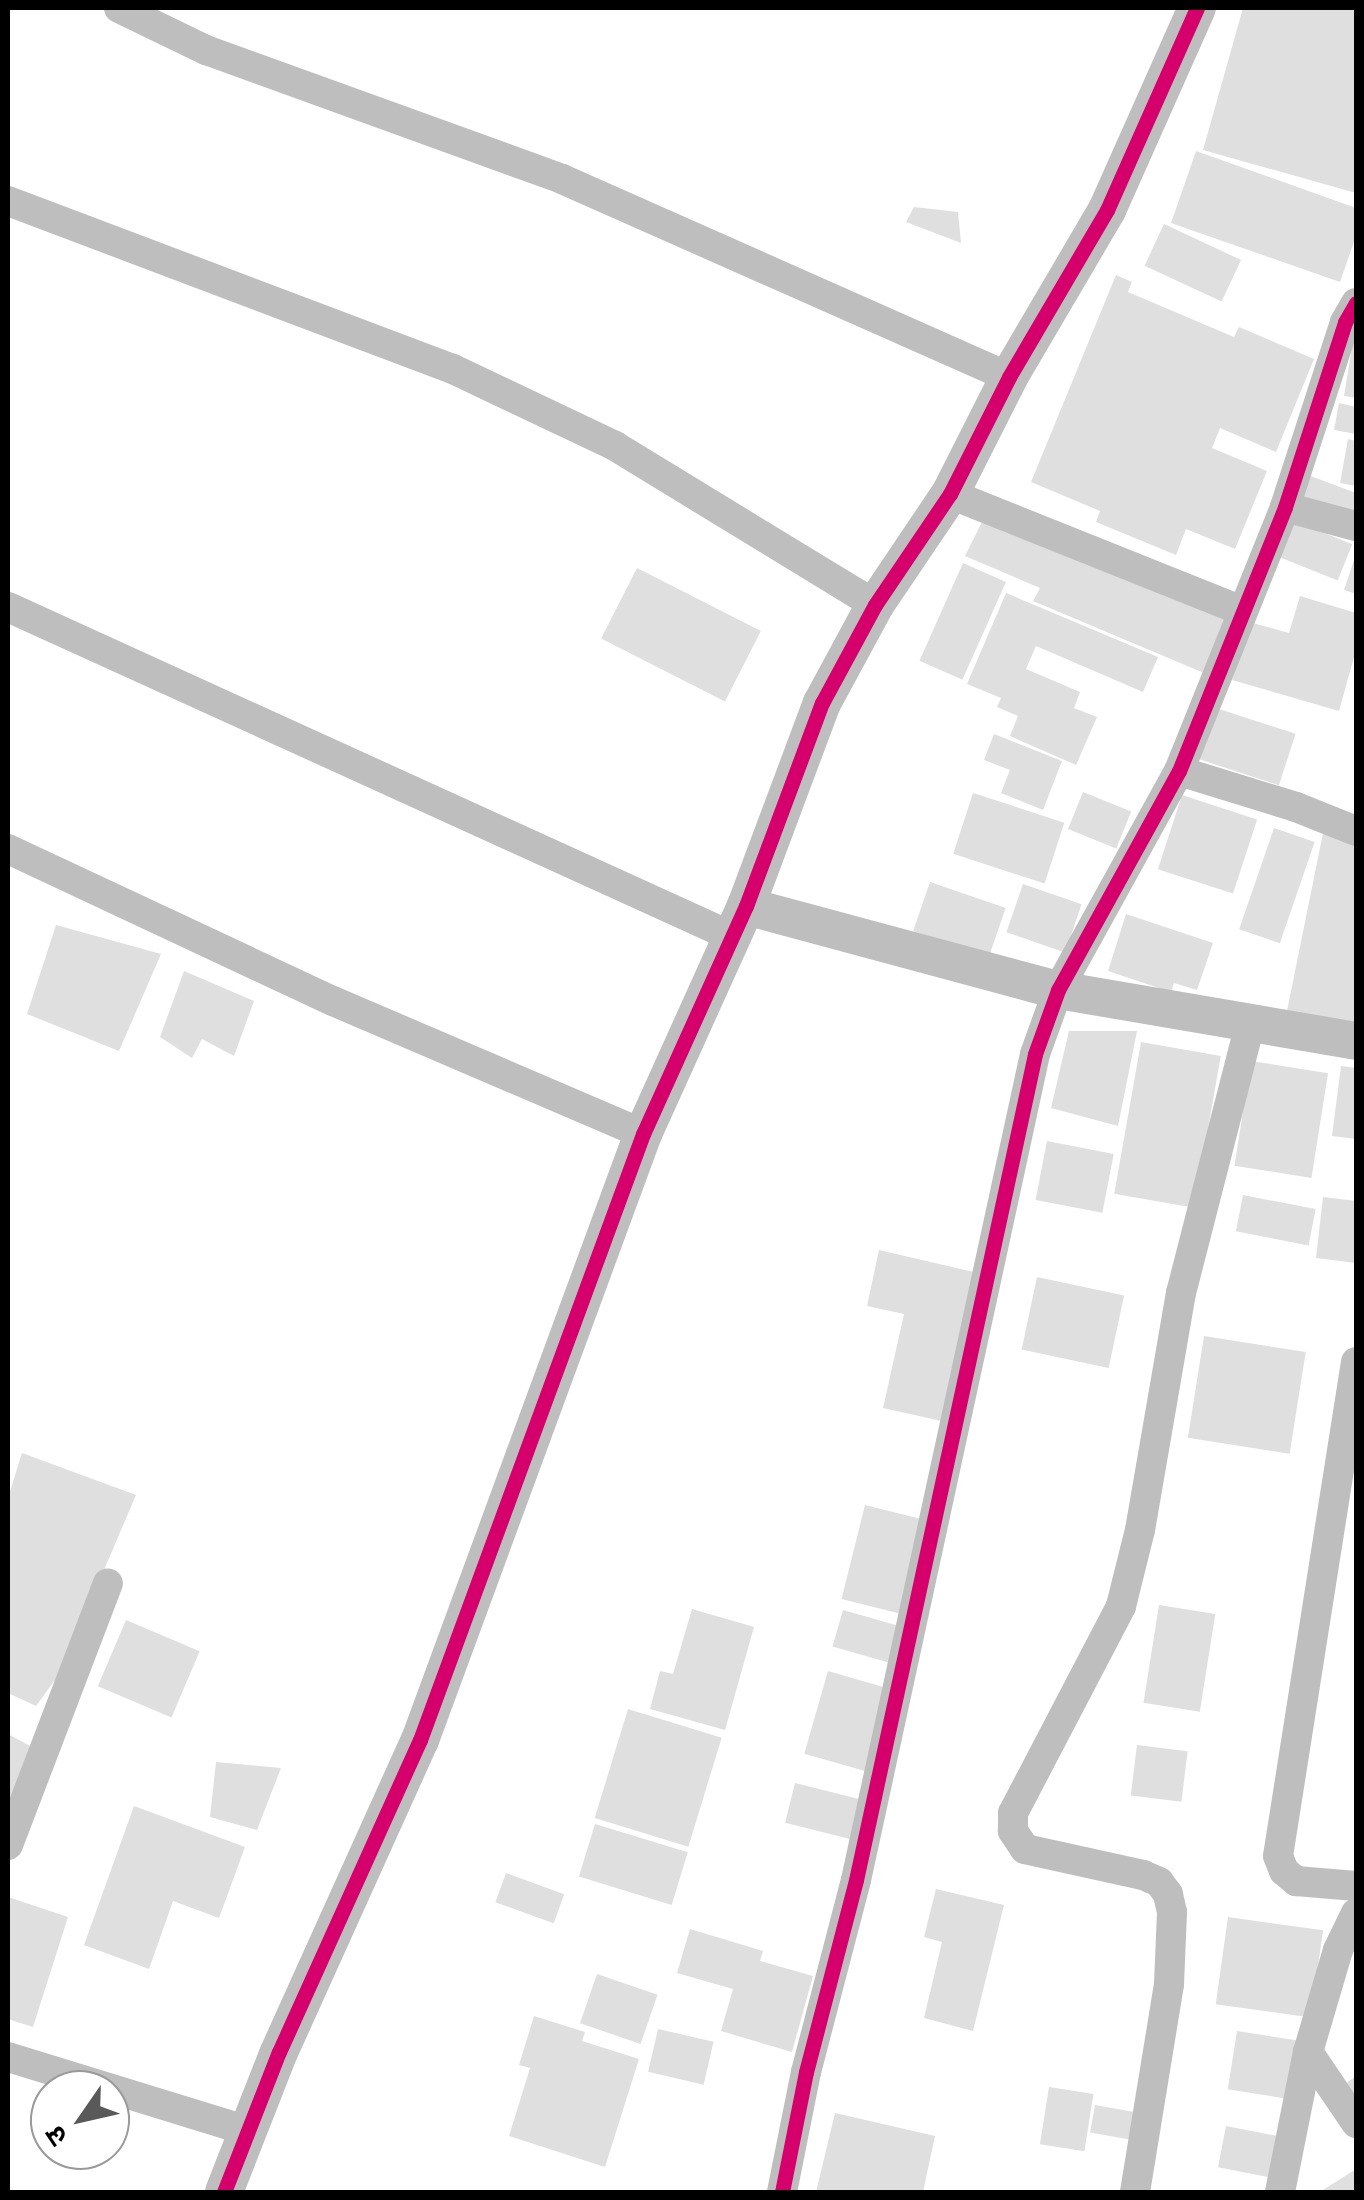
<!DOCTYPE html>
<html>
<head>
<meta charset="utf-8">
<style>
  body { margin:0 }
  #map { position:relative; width:1364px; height:2200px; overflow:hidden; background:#fff; font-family:"Fira Sans Condensed","Noto Sans Devanagari",sans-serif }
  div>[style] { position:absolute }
  .building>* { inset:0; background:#dfdfdf; transform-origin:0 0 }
  .minor>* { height:30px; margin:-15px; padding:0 15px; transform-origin:15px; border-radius:15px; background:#bebebe }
  .tertiary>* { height:38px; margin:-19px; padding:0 19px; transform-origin:19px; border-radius:19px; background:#bebebe }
  .cycleway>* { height:15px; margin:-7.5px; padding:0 7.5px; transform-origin:7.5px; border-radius:7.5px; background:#d6006c }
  span { translate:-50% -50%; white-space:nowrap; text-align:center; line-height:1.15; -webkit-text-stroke:9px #fff; paint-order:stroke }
  .frame { position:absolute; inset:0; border:10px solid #000; pointer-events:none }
  .north { position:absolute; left:30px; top:2070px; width:100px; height:100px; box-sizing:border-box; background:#fff; border:2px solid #999; border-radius:50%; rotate:236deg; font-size:28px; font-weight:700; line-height:40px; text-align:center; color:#000 }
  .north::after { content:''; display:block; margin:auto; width:35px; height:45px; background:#595959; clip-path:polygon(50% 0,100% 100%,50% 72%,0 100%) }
</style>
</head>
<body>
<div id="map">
  <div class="building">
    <i style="clip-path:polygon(1243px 8px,1356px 8px,1356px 193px,1203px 150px)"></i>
    <i style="clip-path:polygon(1196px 151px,1356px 208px,1356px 236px,1340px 282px,1171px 223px)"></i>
    <i style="clip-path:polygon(914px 207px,958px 212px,961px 243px,906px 222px)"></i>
    <i style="left:1164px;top:224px;width:85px;height:46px;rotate:25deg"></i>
    <i style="clip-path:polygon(1116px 275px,1132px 282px,1128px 292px,1234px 337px,1239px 327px,1314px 359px,1276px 452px,1220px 428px,1212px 448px,1267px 471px,1235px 549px,1186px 529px,1176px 555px,1096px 522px,1100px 511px,1031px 482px)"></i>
    <i style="clip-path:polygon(1354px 335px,1356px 335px,1356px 398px,1344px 396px)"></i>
    <i style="clip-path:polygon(1339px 403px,1356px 407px,1356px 434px,1334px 430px)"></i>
    <i style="clip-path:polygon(1348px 439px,1356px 441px,1356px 486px,1340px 483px)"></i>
    <i style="clip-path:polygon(1308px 475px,1356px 493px,1356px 523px,1298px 506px)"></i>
    <i style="clip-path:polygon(984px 518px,1224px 619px,1204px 673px,1033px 601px,1040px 588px,965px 556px)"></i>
    <i style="left:1292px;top:520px;width:65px;height:39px;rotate:22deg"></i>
    <i style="clip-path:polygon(1356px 554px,1356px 594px,1344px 590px)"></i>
    <i style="left:963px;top:563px;width:47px;height:107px;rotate:24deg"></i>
    <i style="left:637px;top:568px;width:139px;height:79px;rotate:27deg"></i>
    <i style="clip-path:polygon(1006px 593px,1158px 657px,1143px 692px,1036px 646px,1026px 669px,1080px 692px,1074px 708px,1097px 717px,1076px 765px,1010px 736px,1018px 716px,997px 707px,1001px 698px,967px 684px)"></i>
    <i style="clip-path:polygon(1300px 596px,1356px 613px,1356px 650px,1339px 711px,1232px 680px,1249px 622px,1289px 633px)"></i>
    <i style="left:1210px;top:706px;width:90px;height:54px;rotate:18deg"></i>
    <i style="clip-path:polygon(994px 734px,1062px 761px,1043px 810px,1001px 793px,1010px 770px,984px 760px)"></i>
    <i style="left:1083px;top:792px;width:52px;height:40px;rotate:22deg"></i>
    <i style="left:973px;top:793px;width:96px;height:64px;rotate:18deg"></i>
    <i style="left:1182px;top:795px;width:79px;height:78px;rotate:18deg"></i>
    <i style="left:1274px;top:828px;width:43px;height:107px;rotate:19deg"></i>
    <i style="clip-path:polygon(1323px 833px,1356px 842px,1356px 1026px,1287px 1011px)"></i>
    <i style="left:930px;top:882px;width:80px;height:52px;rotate:19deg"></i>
    <i style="left:1023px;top:884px;width:62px;height:51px;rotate:19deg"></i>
    <i style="clip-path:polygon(1126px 914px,1213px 943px,1197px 990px,1174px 983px,1171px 992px,1108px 971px)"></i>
    <i style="clip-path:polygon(56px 925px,161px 954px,119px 1051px,27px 1014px)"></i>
    <i style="clip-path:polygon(184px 971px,254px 1001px,234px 1056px,202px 1039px,192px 1058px,160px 1037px)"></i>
    <i style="clip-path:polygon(1069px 1031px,1137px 1031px,1118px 1126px,1051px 1108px)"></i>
    <i style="left:1141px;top:1042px;width:81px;height:154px;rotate:10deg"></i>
    <i style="left:1251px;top:1061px;width:78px;height:106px;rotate:9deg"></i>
    <i style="clip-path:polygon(1341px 1066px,1356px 1068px,1356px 1139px,1332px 1136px)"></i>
    <i style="left:1047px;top:1141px;width:68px;height:60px;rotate:11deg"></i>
    <i style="left:1243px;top:1195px;width:74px;height:37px;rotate:11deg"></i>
    <i style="clip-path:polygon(1323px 1197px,1356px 1201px,1356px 1263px,1316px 1258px)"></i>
    <i style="clip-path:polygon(879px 1250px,978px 1273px,946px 1422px,883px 1408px,904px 1314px,867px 1306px)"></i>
    <i style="left:1037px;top:1277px;width:89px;height:74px;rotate:12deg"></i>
    <i style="left:1204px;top:1336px;width:103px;height:103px;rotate:9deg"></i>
    <i style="clip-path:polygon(22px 1453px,136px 1495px,60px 1673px,36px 1706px,8px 1693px,8px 1498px)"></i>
    <i style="left:865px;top:1505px;width:64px;height:97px;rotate:14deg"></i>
    <i style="left:1159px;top:1605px;width:57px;height:99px;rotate:9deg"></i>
    <i style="clip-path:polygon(692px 1609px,754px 1627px,725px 1730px,650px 1709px,660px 1671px,673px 1674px)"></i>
    <i style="left:843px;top:1610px;width:61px;height:38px;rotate:16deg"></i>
    <i style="left:126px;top:1620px;width:80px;height:72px;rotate:23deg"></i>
    <i style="left:828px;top:1671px;width:64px;height:86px;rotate:16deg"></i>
    <i style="left:628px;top:1709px;width:98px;height:114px;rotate:17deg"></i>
    <i style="clip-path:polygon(8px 1734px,32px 1747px,8px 1816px)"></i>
    <i style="left:1137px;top:1745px;width:51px;height:51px;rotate:7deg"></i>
    <i style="clip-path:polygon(216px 1762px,281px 1768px,257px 1830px,210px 1817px)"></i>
    <i style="left:795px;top:1783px;width:72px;height:41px;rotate:14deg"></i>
    <i style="clip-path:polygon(134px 1806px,245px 1847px,219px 1918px,173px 1901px,149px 1969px,84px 1945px)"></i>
    <i style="left:595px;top:1824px;width:97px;height:55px;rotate:17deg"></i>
    <i style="left:506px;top:1873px;width:62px;height:31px;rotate:20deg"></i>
    <i style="clip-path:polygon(936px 1889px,1004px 1905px,973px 2031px,924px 2018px,942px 1942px,924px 1937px)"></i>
    <i style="clip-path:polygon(8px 1897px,68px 1917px,33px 2027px,8px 2019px)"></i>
    <i style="left:1228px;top:1917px;width:96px;height:88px;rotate:8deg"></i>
    <i style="clip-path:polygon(690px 1929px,763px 1951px,760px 1961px,813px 1976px,792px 2052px,721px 2031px,733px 1989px,677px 1973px)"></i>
    <i style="left:597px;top:1974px;width:64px;height:52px;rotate:19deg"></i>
    <i style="clip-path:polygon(534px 2016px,585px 2032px,582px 2041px,639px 2059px,605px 2167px,509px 2136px,530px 2068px,519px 2065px)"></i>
    <i style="left:658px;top:2029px;width:57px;height:44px;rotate:13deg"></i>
    <i style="left:1237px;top:2031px;width:63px;height:59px;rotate:9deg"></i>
    <i style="clip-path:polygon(1356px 2076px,1356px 2100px,1345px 2084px)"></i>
    <i style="left:1049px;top:2087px;width:45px;height:58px;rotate:9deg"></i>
    <i style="left:1095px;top:2105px;width:50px;height:28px;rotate:10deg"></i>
    <i style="clip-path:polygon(835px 2113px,935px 2136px,923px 2192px,816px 2192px)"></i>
    <i style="left:1226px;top:2126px;width:57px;height:42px;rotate:11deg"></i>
    <i style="clip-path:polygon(1356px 2169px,1356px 2192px,1320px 2192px)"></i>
  </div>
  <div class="minor">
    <i style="left:119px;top:8px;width:97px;rotate:25.8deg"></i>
    <i style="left:206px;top:50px;width:379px;rotate:19.9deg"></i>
    <i style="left:562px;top:179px;width:489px;rotate:23.9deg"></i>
    <i style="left:8px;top:201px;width:476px;rotate:20.7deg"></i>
    <i style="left:453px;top:369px;width:179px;rotate:25.4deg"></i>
    <i style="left:615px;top:446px;width:305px;rotate:31.4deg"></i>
    <i style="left:950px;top:494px;width:312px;rotate:21.8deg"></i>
    <i style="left:1285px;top:507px;width:73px;rotate:15deg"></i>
    <i style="left:8px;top:607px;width:794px;rotate:24.47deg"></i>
    <i style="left:1179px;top:771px;width:122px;rotate:17.1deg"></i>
    <i style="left:1296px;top:807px;width:65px;rotate:21.8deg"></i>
    <i style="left:8px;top:849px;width:359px;rotate:25.1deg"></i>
    <i style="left:333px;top:1001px;width:337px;rotate:23.2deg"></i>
    <i style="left:1356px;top:1362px;width:500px;rotate:98.97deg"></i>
    <i style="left:1278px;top:1856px;width:16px;rotate:68deg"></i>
    <i style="left:1284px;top:1871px;width:16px;rotate:40deg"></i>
    <i style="left:1296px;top:1881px;width:60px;rotate:4.8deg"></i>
    <i style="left:8px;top:1845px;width:280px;rotate:-69.1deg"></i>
    <i style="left:1308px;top:2052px;width:86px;rotate:55.9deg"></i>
    <i style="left:8px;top:2057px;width:251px;rotate:17.1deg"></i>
    <i style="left:782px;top:2192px;width:122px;rotate:-78.7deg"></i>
    <i style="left:806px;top:2072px;width:198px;rotate:-75.4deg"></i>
    <i style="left:856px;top:1880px;width:845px;rotate:-77.77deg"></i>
    <i style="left:1035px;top:1054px;width:68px;rotate:-70.2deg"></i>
    <i style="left:1058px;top:990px;width:250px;rotate:-61.1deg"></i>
    <i style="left:1179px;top:771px;width:284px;rotate:-68.1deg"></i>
    <i style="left:1285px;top:507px;width:194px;rotate:-72deg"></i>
    <i style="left:1345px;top:322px;width:22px;rotate:-60deg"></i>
    <i style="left:1135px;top:2192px;width:211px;rotate:-80.7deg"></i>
    <i style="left:1169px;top:1984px;width:72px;rotate:-87.6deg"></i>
    <i style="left:1172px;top:1912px;width:18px;rotate:-103deg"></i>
    <i style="left:1168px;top:1894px;width:15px;rotate:-127deg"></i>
    <i style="left:1159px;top:1882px;width:17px;rotate:-156deg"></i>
    <i style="left:1143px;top:1875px;width:121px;rotate:-167.6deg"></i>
    <i style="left:1025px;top:1849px;width:22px;rotate:-124deg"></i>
    <i style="left:1013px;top:1831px;width:18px;rotate:-90deg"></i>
    <i style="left:1013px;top:1813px;width:233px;rotate:-62.4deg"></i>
    <i style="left:1121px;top:1606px;width:78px;rotate:-76deg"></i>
    <i style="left:1140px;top:1530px;width:241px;rotate:-80.2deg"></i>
    <i style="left:1181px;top:1293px;width:277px;rotate:-75.6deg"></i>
    <i style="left:1280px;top:2192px;width:143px;rotate:-78.7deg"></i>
    <i style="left:1308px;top:2052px;width:106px;rotate:-73.6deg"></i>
    <i style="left:1338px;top:1950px;width:41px;rotate:-64.1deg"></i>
  </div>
  <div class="tertiary">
    <i style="left:746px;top:906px;width:323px;rotate:15.1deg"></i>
    <i style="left:1058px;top:990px;width:302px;rotate:9.7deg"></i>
    <i style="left:224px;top:2192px;width:150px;rotate:-68.6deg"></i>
    <i style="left:279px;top:2052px;width:342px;rotate:-65.7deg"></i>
    <i style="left:420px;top:1740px;width:646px;rotate:-69.8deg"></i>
    <i style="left:643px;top:1134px;width:250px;rotate:-65.7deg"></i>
    <i style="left:746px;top:906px;width:217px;rotate:-69.5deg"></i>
    <i style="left:822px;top:703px;width:111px;rotate:-61.6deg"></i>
    <i style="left:875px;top:605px;width:134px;rotate:-56deg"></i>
    <i style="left:950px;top:494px;width:131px;rotate:-63.2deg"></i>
    <i style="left:1009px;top:377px;width:194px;rotate:-59.6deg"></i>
    <i style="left:1107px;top:210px;width:221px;rotate:-66deg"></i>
  </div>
  <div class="cycleway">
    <i style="left:224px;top:2192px;width:150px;rotate:-68.6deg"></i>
    <i style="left:279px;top:2052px;width:342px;rotate:-65.7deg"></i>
    <i style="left:420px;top:1740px;width:646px;rotate:-69.8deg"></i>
    <i style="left:643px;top:1134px;width:250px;rotate:-65.7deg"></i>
    <i style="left:746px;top:906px;width:217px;rotate:-69.5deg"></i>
    <i style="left:822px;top:703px;width:111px;rotate:-61.6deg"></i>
    <i style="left:875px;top:605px;width:134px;rotate:-56deg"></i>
    <i style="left:950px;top:494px;width:131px;rotate:-63.2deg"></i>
    <i style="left:1009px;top:377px;width:194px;rotate:-59.6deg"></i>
    <i style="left:1107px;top:210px;width:221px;rotate:-66deg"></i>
    <i style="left:782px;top:2192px;width:122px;rotate:-78.7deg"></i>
    <i style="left:806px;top:2072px;width:198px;rotate:-75.4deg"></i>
    <i style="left:856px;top:1880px;width:845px;rotate:-77.77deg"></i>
    <i style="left:1035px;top:1054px;width:68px;rotate:-70.2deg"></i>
    <i style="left:1058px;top:990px;width:250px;rotate:-61.1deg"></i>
    <i style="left:1179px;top:771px;width:284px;rotate:-68.1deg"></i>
    <i style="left:1285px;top:507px;width:194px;rotate:-72deg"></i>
    <i style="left:1345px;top:322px;width:22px;rotate:-60deg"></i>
  </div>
  <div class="frame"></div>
  <div class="north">उ</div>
</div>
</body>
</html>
